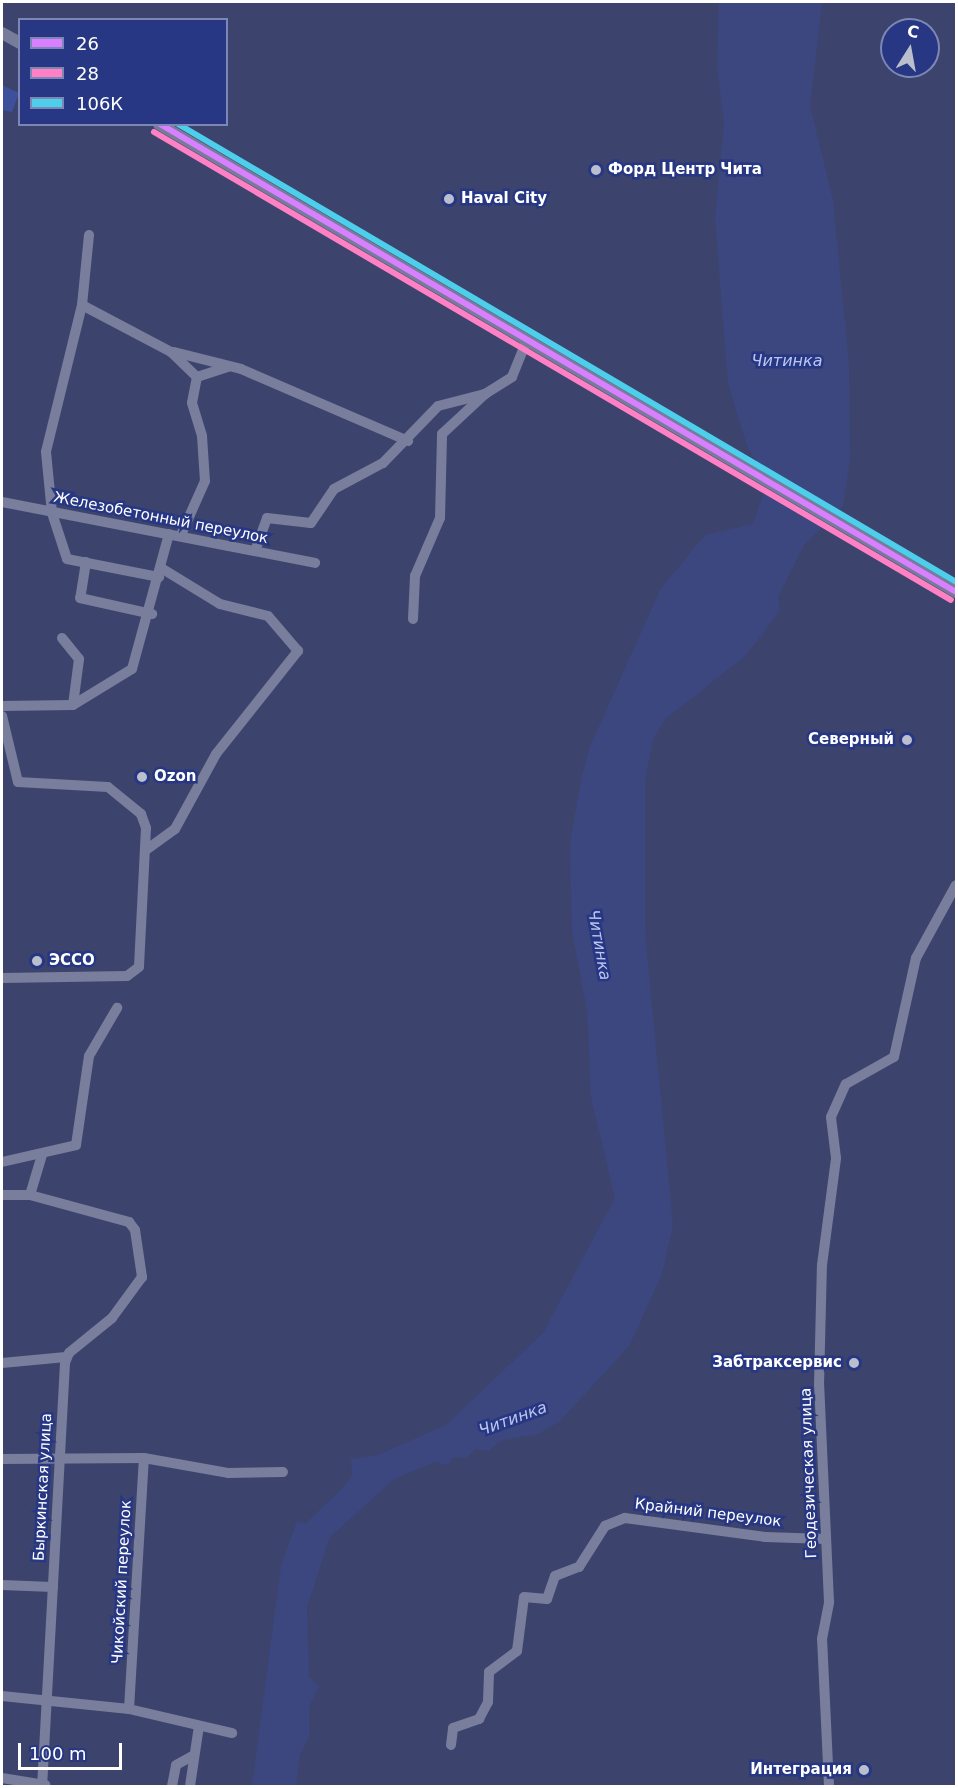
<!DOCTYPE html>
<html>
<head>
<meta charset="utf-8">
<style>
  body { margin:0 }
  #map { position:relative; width:958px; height:1788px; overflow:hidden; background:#3c446e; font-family:"DejaVu Sans",sans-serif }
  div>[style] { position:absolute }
  .green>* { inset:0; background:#3e4f9b }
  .water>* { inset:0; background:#3b477e }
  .minor>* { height:10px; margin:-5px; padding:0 5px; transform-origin:5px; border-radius:5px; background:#787e9c }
  .major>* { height:12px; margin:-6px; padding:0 6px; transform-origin:6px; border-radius:6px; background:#767c9a }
  .bus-1>* { height:6px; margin:-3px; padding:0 3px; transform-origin:3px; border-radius:3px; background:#d880ff }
  .bus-2>* { height:6px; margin:-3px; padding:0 3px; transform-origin:3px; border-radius:3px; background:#ff80c5 }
  .bus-3>* { height:6px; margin:-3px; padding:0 3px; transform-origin:3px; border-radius:3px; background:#4dcfeb }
  .dots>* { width:16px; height:16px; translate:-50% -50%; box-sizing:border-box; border:3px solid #273783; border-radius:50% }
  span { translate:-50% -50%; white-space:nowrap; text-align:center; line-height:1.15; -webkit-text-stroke:5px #273783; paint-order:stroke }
  .poi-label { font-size:15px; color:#fff; font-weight:700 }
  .left { translate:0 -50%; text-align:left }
  .right { translate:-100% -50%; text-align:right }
  .street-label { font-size:15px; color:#fff }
  .water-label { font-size:16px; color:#bcc6ef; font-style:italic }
  .frame { position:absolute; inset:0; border:3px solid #fff; pointer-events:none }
  .legend { position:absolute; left:18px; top:18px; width:210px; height:108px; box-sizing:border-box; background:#273783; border:2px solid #7d87b5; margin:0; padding:8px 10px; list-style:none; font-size:18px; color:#fff }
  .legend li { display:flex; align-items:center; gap:12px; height:30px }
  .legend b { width:30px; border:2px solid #7d87b5 }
  .north { position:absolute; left:880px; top:18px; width:60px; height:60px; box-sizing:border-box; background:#273783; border:2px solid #7d87b5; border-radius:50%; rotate:11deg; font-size:16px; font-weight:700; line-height:24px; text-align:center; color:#fff }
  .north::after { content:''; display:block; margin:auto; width:21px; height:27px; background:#bbbecc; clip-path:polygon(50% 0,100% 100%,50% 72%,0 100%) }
  .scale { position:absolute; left:18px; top:1743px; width:104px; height:27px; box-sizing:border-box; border:3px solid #fff; border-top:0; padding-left:8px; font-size:18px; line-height:21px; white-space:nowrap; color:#fff; -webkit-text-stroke:4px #273783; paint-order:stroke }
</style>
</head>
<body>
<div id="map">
  <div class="green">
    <i style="clip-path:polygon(2px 85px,19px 93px,12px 112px,2px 110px)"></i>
  </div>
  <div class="water">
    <i style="clip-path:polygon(719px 2px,822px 2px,810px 106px,833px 200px,849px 365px,850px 459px,843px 506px,804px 545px,778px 597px,780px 609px,762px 635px,744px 657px,665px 719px,653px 739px,645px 781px,645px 933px,673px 1225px,662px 1274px,629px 1346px,559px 1422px,538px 1434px,502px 1440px,488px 1451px,475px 1449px,466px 1458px,453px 1457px,448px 1465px,434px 1462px,394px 1479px,329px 1538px,307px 1608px,309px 1677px,319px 1686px,309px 1707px,309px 1737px,300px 1754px,296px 1786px,252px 1786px,281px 1566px,297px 1521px,305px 1524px,344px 1487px,352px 1476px,351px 1459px,378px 1455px,446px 1425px,543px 1333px,615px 1198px,591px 1097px,587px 1011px,572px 931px,570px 843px,581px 780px,589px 749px,660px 590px,705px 535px,753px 524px,768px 480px,747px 446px,728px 383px,715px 220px,724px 124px,717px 65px)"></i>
  </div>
  <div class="minor">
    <i style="left:89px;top:235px;width:70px;rotate:95.7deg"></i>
    <i style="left:82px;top:305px;width:151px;rotate:103.8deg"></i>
    <i style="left:46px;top:452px;width:61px;rotate:84.4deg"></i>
    <i style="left:52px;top:513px;width:48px;rotate:71.9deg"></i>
    <i style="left:67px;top:559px;width:94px;rotate:11.1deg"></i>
    <i style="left:82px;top:305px;width:101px;rotate:27.8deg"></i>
    <i style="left:171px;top:352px;width:36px;rotate:44deg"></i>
    <i style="left:197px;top:377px;width:26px;rotate:101deg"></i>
    <i style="left:192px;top:403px;width:34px;rotate:73deg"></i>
    <i style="left:202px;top:436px;width:45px;rotate:86.2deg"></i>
    <i style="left:205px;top:481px;width:59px;rotate:114deg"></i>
    <i style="left:174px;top:352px;width:69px;rotate:14.2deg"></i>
    <i style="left:241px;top:369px;width:182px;rotate:23.3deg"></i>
    <i style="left:197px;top:377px;width:33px;rotate:-18deg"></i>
    <i style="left:2px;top:502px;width:319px;rotate:11deg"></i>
    <i style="left:255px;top:551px;width:35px;rotate:-70deg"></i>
    <i style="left:267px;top:518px;width:44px;rotate:6.5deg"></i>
    <i style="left:311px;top:523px;width:41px;rotate:-55.9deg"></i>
    <i style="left:334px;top:489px;width:55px;rotate:-28deg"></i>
    <i style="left:383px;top:463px;width:79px;rotate:-46deg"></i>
    <i style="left:438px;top:406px;width:49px;rotate:-14.3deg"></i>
    <i style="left:485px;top:394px;width:32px;rotate:-32deg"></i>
    <i style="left:512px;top:377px;width:40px;rotate:-68deg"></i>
    <i style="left:86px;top:562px;width:36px;rotate:99deg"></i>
    <i style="left:80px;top:598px;width:74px;rotate:12.5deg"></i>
    <i style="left:413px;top:619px;width:43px;rotate:-87.3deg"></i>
    <i style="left:415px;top:576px;width:63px;rotate:-66.7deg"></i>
    <i style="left:440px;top:518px;width:84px;rotate:-88.6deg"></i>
    <i style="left:442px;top:434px;width:59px;rotate:-42.9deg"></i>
    <i style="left:62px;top:638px;width:27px;rotate:51deg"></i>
    <i style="left:79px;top:659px;width:46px;rotate:97.4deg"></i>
    <i style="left:2px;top:706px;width:71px;rotate:-0.8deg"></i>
    <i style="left:73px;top:705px;width:69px;rotate:-31.4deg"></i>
    <i style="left:132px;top:669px;width:140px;rotate:-74.7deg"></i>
    <i style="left:2px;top:716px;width:68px;rotate:76.4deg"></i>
    <i style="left:18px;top:782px;width:90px;rotate:3.2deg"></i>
    <i style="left:108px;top:787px;width:43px;rotate:39.3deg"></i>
    <i style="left:141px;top:814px;width:15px;rotate:70deg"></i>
    <i style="left:146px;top:828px;width:139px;rotate:92.9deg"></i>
    <i style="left:139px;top:967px;width:15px;rotate:143deg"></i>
    <i style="left:127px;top:976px;width:125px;rotate:179.1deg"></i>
    <i style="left:146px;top:850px;width:36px;rotate:-36deg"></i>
    <i style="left:175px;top:829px;width:85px;rotate:-61.3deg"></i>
    <i style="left:216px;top:754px;width:132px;rotate:-51.5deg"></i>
    <i style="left:298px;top:651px;width:46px;rotate:-130.6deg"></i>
    <i style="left:268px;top:616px;width:49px;rotate:-166deg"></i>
    <i style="left:220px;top:604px;width:69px;rotate:-148.6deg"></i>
    <i style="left:2px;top:1162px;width:76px;rotate:-12.9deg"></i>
    <i style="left:76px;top:1145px;width:90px;rotate:-81.7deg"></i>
    <i style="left:89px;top:1056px;width:56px;rotate:-59.7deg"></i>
    <i style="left:2px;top:1195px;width:28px"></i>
    <i style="left:30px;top:1195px;width:103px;rotate:15.3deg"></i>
    <i style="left:129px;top:1222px;width:10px;rotate:53deg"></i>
    <i style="left:135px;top:1230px;width:48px;rotate:81.5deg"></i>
    <i style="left:142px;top:1277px;width:51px;rotate:126.2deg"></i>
    <i style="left:112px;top:1318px;width:55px;rotate:140.9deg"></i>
    <i style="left:69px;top:1353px;width:11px;rotate:112deg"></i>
    <i style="left:65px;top:1363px;width:420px;rotate:93.1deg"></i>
    <i style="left:30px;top:1195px;width:42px;rotate:-73.3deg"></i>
    <i style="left:2px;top:1363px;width:64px;rotate:-5.4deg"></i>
    <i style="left:2px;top:1459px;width:142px;rotate:-0.4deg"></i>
    <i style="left:144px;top:1458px;width:85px;rotate:10.1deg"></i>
    <i style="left:228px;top:1473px;width:55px;rotate:-1deg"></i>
    <i style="left:2px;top:1585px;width:51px;rotate:2.2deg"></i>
    <i style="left:2px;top:1696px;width:128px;rotate:5.8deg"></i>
    <i style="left:129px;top:1709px;width:106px;rotate:13.1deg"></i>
    <i style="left:129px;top:1709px;width:251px;rotate:-86.6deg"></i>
    <i style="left:451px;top:1745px;width:17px;rotate:-83deg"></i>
    <i style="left:453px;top:1728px;width:28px;rotate:-19deg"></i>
    <i style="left:479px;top:1719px;width:19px;rotate:-62deg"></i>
    <i style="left:488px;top:1702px;width:30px;rotate:-88deg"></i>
    <i style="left:489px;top:1672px;width:35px;rotate:-37deg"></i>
    <i style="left:517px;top:1651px;width:54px;rotate:-82.6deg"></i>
    <i style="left:524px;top:1597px;width:23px;rotate:5deg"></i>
    <i style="left:547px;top:1599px;width:24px;rotate:-71deg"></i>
    <i style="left:555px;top:1576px;width:26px;rotate:-21deg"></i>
    <i style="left:579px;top:1567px;width:49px;rotate:-57.6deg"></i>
    <i style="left:605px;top:1526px;width:22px;rotate:-22deg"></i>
    <i style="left:625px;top:1518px;width:141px;rotate:7.7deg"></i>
    <i style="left:765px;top:1537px;width:61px;rotate:1.9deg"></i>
    <i style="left:2px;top:1778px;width:44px;rotate:9.2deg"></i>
    <i style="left:172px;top:1786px;width:21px;rotate:-79deg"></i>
    <i style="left:176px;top:1765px;width:18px;rotate:-29deg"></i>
    <i style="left:190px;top:1786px;width:61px;rotate:-81.5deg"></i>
    <i style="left:829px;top:1786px;width:147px;rotate:-92.7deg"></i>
    <i style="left:822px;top:1639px;width:38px;rotate:-79deg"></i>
    <i style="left:829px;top:1602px;width:217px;rotate:-92.6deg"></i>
    <i style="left:819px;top:1385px;width:120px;rotate:-88.6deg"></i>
    <i style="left:822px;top:1265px;width:108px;rotate:-82.5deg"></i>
    <i style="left:836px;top:1158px;width:41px;rotate:-97deg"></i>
    <i style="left:831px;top:1117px;width:36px;rotate:-66deg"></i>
    <i style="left:846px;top:1084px;width:55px;rotate:-29.4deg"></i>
    <i style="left:894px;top:1057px;width:101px;rotate:-77.5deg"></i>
    <i style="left:916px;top:958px;width:83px;rotate:-61.3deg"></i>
  </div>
  <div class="major">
    <i style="left:2px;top:33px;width:21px;rotate:29deg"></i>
    <i style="left:159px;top:124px;width:924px;rotate:30.42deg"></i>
  </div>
  <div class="bus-1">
    <i style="left:160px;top:124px;width:923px;rotate:30.45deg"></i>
  </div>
  <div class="bus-2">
    <i style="left:154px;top:132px;width:924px;rotate:30.42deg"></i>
  </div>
  <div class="bus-3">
    <i style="left:178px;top:124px;width:903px;rotate:30.48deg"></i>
  </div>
  <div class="dots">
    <i style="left:596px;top:170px;background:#bbbecc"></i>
    <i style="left:449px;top:199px;background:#bbbecc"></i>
    <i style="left:907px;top:740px;background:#bbbecc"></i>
    <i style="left:142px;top:777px;background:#bbbecc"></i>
    <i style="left:37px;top:961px;background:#bbbecc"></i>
    <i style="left:854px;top:1363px;background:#bbbecc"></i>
    <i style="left:864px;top:1770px;background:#bbbecc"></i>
  </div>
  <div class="poi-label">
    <span class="left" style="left:608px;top:170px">Форд Центр Чита</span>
    <span class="left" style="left:461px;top:199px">Haval Сity</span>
    <span class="right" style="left:894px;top:740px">Северный</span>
    <span class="left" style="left:154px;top:777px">Ozon</span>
    <span class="left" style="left:49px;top:961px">ЭССО</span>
    <span class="right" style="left:842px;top:1363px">Забтраксервис</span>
    <span class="right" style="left:852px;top:1770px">Интеграция</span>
  </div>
  <div class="street-label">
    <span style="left:161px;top:518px;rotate:11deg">Железобетонный переулок</span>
    <span style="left:809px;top:1473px;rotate:-92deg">Геодезическая улица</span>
    <span style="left:43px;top:1487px;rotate:-87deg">Быркинская улица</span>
    <span style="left:708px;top:1513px;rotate:7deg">Крайний переулок</span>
    <span style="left:122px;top:1582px;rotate:-87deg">Чикойский переулок</span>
  </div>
  <div class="water-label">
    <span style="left:787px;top:361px">Читинка</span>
    <span style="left:599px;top:945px;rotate:80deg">Читинка</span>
    <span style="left:513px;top:1419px;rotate:-20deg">Читинка</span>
  </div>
  <div class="frame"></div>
  <ul class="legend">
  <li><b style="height:8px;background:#d880ff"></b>26</li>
  <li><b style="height:8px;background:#ff80c5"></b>28</li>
  <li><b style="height:8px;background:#4dcfeb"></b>106К</li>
  </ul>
  <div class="north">С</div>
  <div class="scale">100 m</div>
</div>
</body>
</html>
